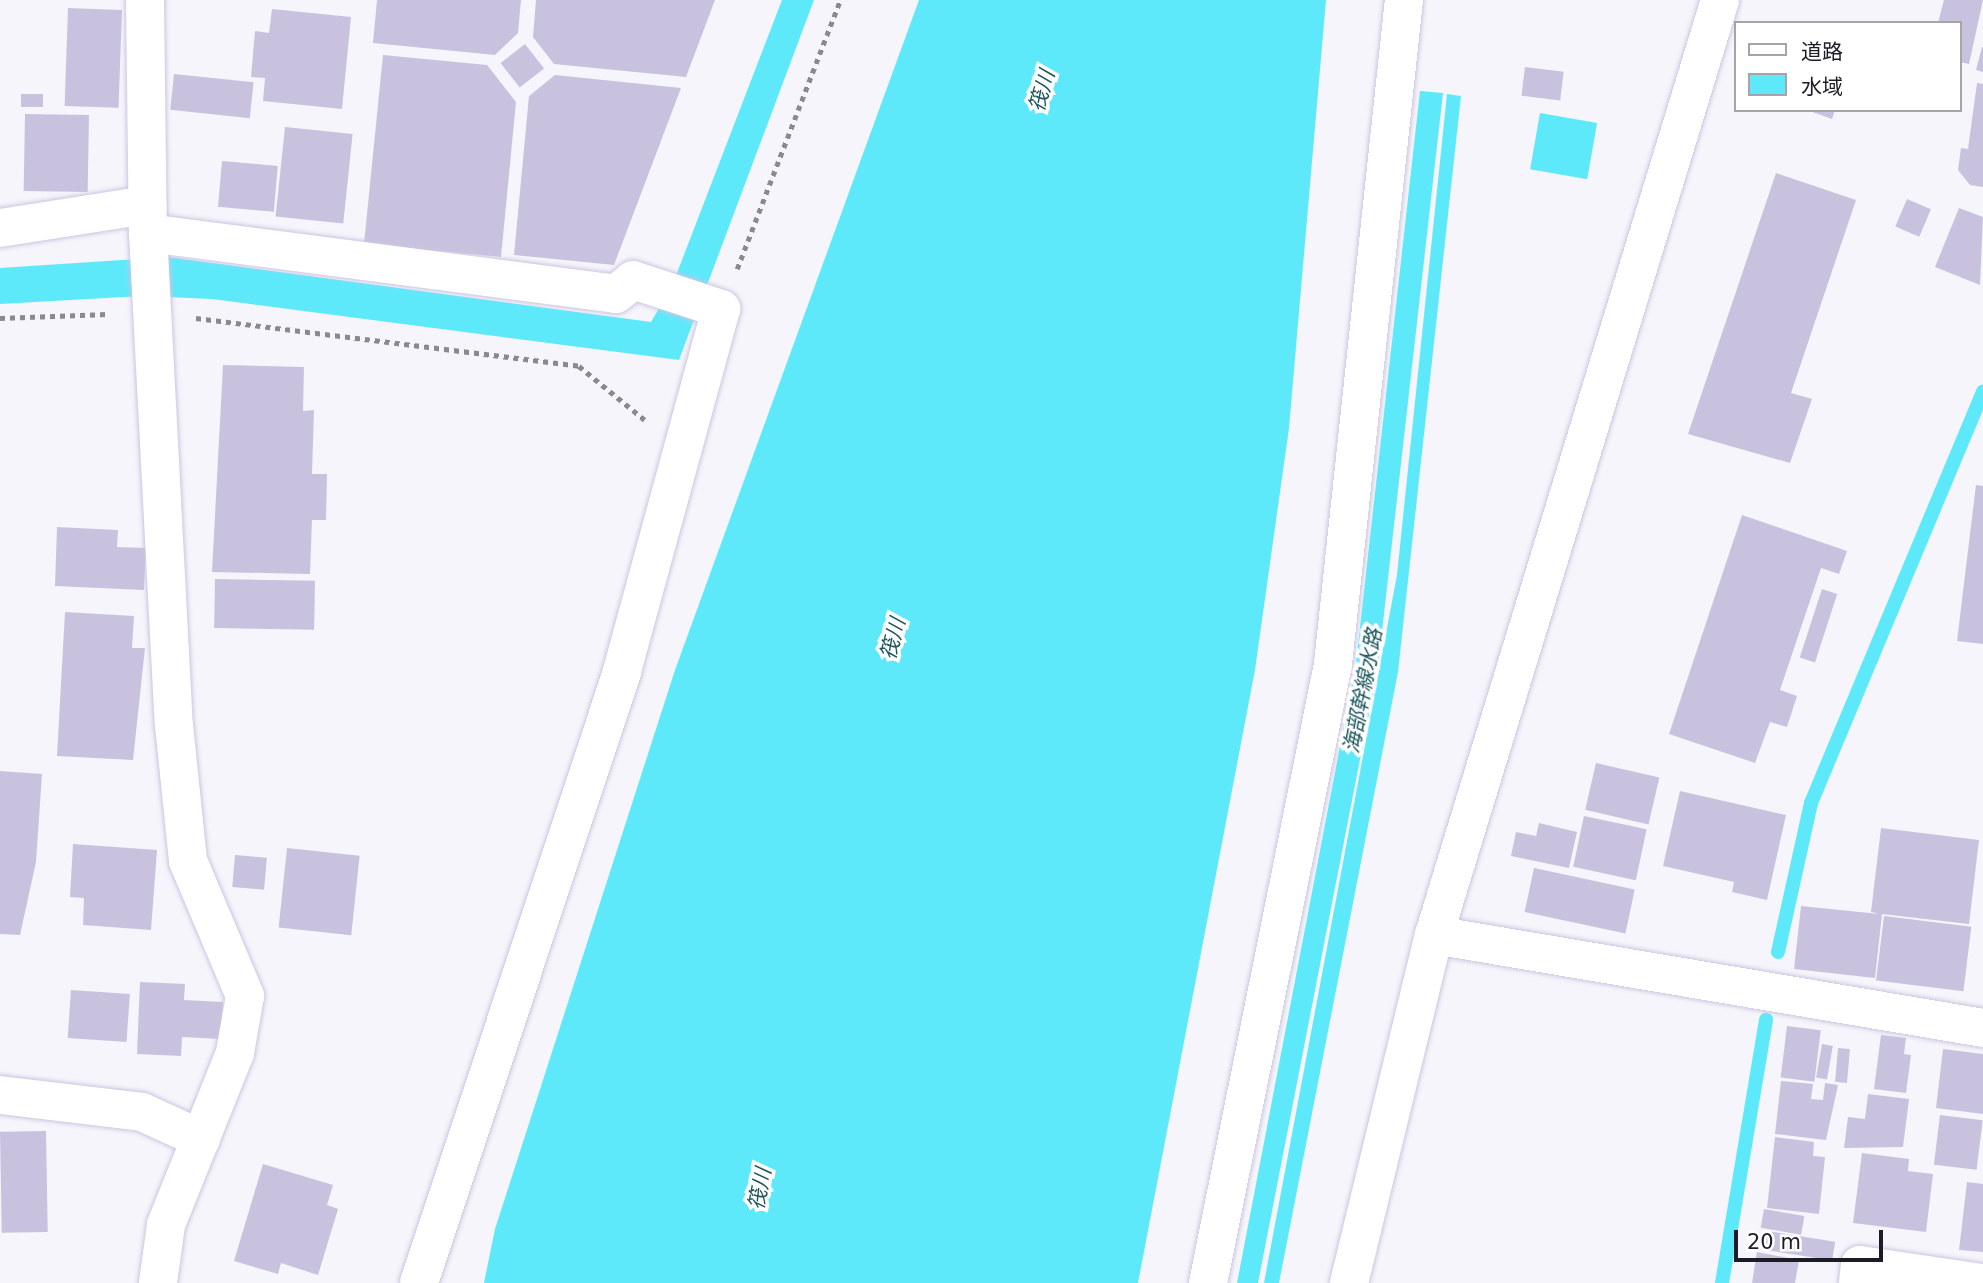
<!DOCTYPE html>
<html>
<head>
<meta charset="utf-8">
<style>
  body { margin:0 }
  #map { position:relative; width:1983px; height:1283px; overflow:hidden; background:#f6f5fb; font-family:"DejaVu Sans","Noto Sans JP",sans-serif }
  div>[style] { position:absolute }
  .water>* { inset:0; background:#5ee9fb; transform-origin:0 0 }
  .stream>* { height:14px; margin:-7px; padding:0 7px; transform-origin:7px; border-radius:7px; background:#5ee9fb }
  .building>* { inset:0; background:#c9c2df; transform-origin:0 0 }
  .path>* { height:4.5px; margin-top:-2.25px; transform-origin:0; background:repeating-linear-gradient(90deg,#8a8890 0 5px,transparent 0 10px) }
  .roads { filter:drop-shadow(0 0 2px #ccc5e2) drop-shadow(0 0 2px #ccc5e2) }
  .street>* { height:38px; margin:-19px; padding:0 19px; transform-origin:19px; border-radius:19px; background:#fff }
  .secondary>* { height:38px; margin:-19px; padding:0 19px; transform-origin:19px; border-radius:19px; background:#fff }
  span { translate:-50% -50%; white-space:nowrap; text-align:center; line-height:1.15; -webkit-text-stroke:7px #fff; paint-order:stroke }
  .water-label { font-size:21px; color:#1b565d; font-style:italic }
  .legend { position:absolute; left:1734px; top:21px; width:228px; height:91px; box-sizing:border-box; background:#fff; border:2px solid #a5a4a8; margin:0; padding:9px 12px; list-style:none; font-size:21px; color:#1d1b25 }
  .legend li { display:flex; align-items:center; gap:14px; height:35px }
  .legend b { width:35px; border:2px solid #a5a4a8 }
  .scale { position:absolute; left:1734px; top:1230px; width:149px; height:32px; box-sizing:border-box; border:4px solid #1d1b25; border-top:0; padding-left:9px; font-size:21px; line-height:24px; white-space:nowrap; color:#1d1b25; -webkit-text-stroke:5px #fff; paint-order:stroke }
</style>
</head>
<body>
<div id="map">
  <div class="water">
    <i style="clip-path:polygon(782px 0,814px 0,679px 360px,212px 299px,142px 296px,0 304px,0 268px,168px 257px,651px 322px,672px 286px)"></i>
    <i style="clip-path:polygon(919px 0,1326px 0,1289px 428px,1255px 670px,1138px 1283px,484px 1283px,495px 1229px,675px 670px)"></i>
    <i style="clip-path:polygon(1420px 91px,1443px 93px,1378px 667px,1258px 1283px,1237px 1283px,1356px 663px)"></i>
    <i style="clip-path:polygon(1447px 94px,1461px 96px,1398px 672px,1279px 1283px,1264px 1283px,1397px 575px)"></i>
    <i style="left:1540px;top:113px;width:58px;height:57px;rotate:10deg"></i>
  </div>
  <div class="stream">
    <i style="left:1778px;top:952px;width:153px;rotate:-77.5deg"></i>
    <i style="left:1811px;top:803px;width:446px;rotate:-67.3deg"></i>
    <i style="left:1722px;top:1283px;width:267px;rotate:-80.5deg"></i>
  </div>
  <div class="building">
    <i style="clip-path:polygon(377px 0,521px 0,518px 33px,495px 55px,373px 43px)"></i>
    <i style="clip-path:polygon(536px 0,715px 0,686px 77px,554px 64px,533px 37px)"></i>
    <i style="clip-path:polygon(1944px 0,1983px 0,1969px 64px,1960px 62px,1960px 23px,1938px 23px)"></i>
    <i style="left:68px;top:8px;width:54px;height:98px;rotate:2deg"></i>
    <i style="clip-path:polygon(272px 9px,351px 17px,342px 109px,263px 101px,265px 78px,251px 77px,255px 31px,269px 33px)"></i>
    <i style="left:525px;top:44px;width:31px;height:31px;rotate:52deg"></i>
    <i style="clip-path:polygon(1982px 47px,1983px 47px,1983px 72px,1976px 70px)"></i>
    <i style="clip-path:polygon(383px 55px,487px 65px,516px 102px,501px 257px,364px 244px)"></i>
    <i style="left:1525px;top:67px;width:39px;height:29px;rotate:7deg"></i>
    <i style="left:174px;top:74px;width:80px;height:36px;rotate:6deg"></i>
    <i style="clip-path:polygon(555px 75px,681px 88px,614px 265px,514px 255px,529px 96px)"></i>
    <i style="clip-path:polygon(1977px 83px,1983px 84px,1983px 187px,1970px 185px,1958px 170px,1961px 148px,1968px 149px)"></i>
    <i style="left:21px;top:94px;width:22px;height:13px"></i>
    <i style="clip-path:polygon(1807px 110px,1835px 110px,1832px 119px)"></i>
    <i style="left:25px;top:114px;width:64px;height:77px;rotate:1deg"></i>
    <i style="left:285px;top:127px;width:68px;height:90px;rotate:6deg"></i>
    <i style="left:222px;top:161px;width:56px;height:46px;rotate:5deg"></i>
    <i style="clip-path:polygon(1776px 173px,1856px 200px,1791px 393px,1812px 399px,1790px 463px,1688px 434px)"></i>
    <i style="left:1907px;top:199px;width:26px;height:30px;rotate:23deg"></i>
    <i style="clip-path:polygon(1959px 208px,1983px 217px,1980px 285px,1935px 267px)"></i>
    <i style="clip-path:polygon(223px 365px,304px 367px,303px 411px,314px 410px,312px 474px,327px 474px,326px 520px,312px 520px,310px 574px,212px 572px)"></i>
    <i style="clip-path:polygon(1976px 485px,1983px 486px,1983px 644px,1957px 641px)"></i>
    <i style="clip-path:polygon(1742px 515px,1847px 551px,1839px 574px,1821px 568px,1780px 690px,1797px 696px,1787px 727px,1770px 722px,1755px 763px,1669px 734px)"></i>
    <i style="clip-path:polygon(57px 527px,118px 530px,117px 547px,146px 548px,144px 590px,55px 586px)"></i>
    <i style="left:215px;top:579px;width:100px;height:49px;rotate:1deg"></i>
    <i style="left:1822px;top:589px;width:16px;height:72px;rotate:18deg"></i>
    <i style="clip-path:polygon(65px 612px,134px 616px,132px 648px,145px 648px,133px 760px,57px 756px)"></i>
    <i style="left:1596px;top:763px;width:65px;height:48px;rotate:13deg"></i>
    <i style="clip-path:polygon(0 771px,42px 774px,36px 862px,20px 935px,0 934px)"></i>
    <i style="clip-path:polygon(1680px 791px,1786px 815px,1767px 900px,1732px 892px,1734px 882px,1663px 866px)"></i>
    <i style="left:1584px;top:816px;width:64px;height:52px;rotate:12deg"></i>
    <i style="clip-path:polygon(1539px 823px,1577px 832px,1569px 868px,1511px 856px,1516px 832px,1536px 836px)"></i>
    <i style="clip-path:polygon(1881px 828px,1979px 840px,1969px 924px,1882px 914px,1875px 978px,1794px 969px,1801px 906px,1879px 914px,1871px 912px)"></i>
    <i style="clip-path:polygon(73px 844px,157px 850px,151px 930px,83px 925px,84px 898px,70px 897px)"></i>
    <i style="left:287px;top:848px;width:73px;height:80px;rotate:6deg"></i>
    <i style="left:235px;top:855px;width:32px;height:32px;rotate:5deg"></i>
    <i style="left:1534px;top:868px;width:103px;height:45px;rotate:12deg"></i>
    <i style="left:1884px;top:916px;width:88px;height:65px;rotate:7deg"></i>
    <i style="clip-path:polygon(140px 982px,185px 984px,184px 1000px,223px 1002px,221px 1039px,182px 1037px,181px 1056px,137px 1054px)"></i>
    <i style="left:71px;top:990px;width:59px;height:48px;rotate:4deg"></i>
    <i style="left:1787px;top:1026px;width:34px;height:52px;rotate:7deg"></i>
    <i style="clip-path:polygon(1881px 1035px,1906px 1038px,1904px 1054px,1911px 1055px,1906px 1093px,1874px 1089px)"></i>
    <i style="left:1822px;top:1044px;width:11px;height:34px;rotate:10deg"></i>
    <i style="left:1838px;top:1048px;width:12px;height:34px;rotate:5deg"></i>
    <i style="clip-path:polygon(1943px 1049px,1983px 1054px,1983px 1114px,1936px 1108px)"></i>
    <i style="clip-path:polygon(1781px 1081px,1813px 1084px,1811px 1099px,1823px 1100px,1825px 1083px,1838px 1085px,1826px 1140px,1775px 1134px)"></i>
    <i style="clip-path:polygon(1868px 1094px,1909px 1099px,1903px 1147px,1844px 1148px,1848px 1117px,1865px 1119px)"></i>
    <i style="left:1940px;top:1115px;width:43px;height:50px;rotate:7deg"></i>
    <i style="left:46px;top:1131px;width:101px;height:46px;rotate:89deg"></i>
    <i style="clip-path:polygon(1775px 1137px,1814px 1142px,1813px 1156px,1825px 1157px,1819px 1214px,1767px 1208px)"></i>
    <i style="clip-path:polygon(1862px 1153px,1909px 1159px,1908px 1171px,1933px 1174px,1926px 1232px,1853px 1223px)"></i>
    <i style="clip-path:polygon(263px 1164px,333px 1185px,327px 1205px,338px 1209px,318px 1275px,281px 1263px,278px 1274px,234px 1261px)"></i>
    <i style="clip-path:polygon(1967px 1182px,1983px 1184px,1983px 1252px,1959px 1250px)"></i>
    <i style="left:1764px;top:1209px;width:41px;height:19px;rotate:10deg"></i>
    <i style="left:1767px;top:1231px;width:69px;height:19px;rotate:9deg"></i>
    <i style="clip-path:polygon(1757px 1252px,1799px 1260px,1795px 1283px,1752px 1283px)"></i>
  </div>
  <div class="path">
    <i style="left:737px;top:269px;width:288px;rotate:-69deg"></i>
    <i style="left:0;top:318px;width:108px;rotate:-2.1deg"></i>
    <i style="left:196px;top:318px;width:386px;rotate:7.1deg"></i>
    <i style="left:579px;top:366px;width:85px;rotate:39.3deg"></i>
  </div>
  <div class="roads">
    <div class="street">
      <i style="left:145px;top:0;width:233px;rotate:89.3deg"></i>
      <i style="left:148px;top:233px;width:493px;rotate:87deg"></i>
      <i style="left:174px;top:725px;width:137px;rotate:84.1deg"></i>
      <i style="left:188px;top:861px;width:147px;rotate:67.1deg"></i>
      <i style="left:245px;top:996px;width:58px;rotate:100deg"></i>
      <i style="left:235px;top:1053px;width:185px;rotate:111.9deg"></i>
      <i style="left:166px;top:1225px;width:59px;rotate:97.9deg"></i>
      <i style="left:0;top:228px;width:149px;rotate:-8.9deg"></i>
      <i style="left:148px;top:233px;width:472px;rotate:7.4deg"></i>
      <i style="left:616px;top:294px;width:22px;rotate:-39deg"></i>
      <i style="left:633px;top:280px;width:93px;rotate:18.2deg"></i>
      <i style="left:721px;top:309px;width:376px;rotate:105.3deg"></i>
      <i style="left:622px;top:672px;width:644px;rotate:108.38deg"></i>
      <i style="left:1434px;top:935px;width:557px;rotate:9.61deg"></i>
      <i style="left:0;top:1095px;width:143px;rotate:6.8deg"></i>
      <i style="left:142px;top:1112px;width:65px;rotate:24.6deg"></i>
      <i style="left:1208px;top:1283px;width:631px;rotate:-78.58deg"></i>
      <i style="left:1333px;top:664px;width:668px;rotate:-83.9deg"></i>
      <i style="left:1858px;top:1283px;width:18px;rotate:-84deg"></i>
      <i style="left:1860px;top:1265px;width:123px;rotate:8.4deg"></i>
    </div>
    <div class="secondary">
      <i style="left:1349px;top:1283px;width:358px;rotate:-76.3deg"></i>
      <i style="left:1434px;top:935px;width:978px;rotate:-72.99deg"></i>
    </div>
  </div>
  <div class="water-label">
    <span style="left:1042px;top:91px;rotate:-74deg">筏川</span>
    <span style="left:893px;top:639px;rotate:-75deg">筏川</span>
    <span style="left:1363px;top:691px;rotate:-79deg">海部幹線水路</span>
    <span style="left:760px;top:1189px;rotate:-79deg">筏川</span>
  </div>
  <ul class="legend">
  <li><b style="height:9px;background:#fff"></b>道路</li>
  <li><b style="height:19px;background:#5ee9fb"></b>水域</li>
  </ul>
  <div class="scale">20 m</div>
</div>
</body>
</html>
